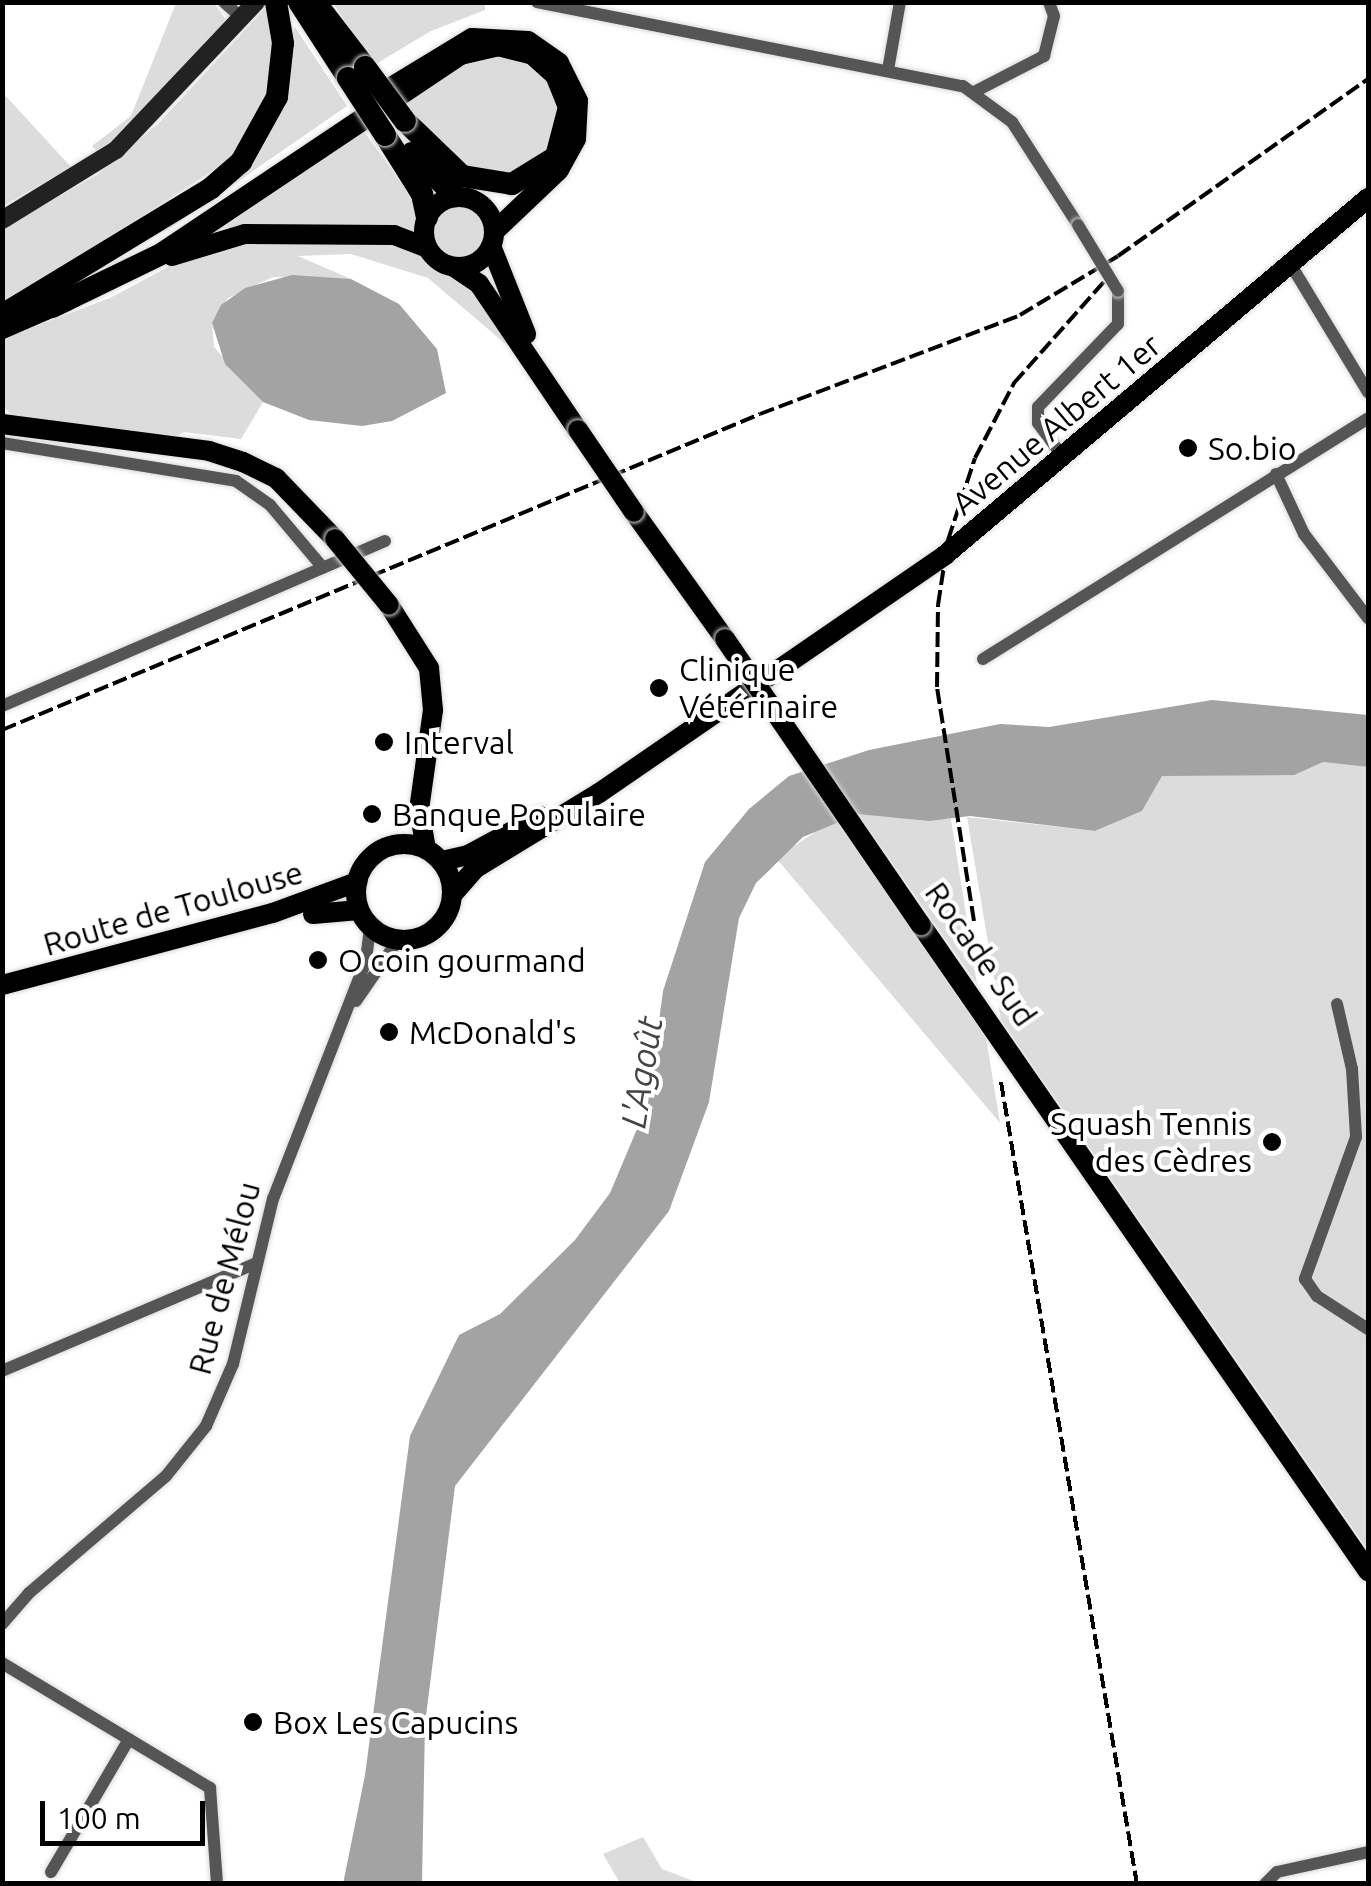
<!DOCTYPE html>
<html>
<head>
<meta charset="utf-8">
<style>
  body { margin:0 }
  #map { position:relative; width:1371px; height:1886px; overflow:hidden; background:#fff; font-family:Ubuntu,sans-serif }
  div>[style] { position:absolute }
  .green>* { inset:0; background:#dcdcdc }
  .round { border-radius:50% }
  .water>* { inset:0; background:#a3a3a3 }
  .roads { filter:drop-shadow(0 0 2px #dbdbdb) drop-shadow(0 0 2px #dbdbdb) }
  .street>* { height:12px; margin:-6px; padding:0 6px; transform-origin:6px; border-radius:6px; background:#555 }
  .secondary>* { height:18px; margin:-9px; padding:0 9px; transform-origin:9px; border-radius:9px; background:#222 }
  .primary>* { height:20px; margin:-10px; padding:0 10px; transform-origin:10px; border-radius:10px; background:#000 }
  .primary>.ring { margin:-10px; padding:0; box-sizing:content-box; background:none; border:20px solid #000; border-radius:50% }
  .highway>* { height:22px; margin:-11px; padding:0 11px; transform-origin:11px; border-radius:11px; background:#000 }
  .rail>* { height:4px; margin-top:-2px; transform-origin:0; background:repeating-linear-gradient(90deg,#000 0 15px,transparent 0 20px) }
  .bridges { filter:drop-shadow(0 0 2px #dbdbdb) drop-shadow(0 0 2px #dbdbdb) }
  .street-bridge>* { height:12px; margin:-6px; padding:0 6px; transform-origin:6px; border-radius:6px; background:#555 }
  .primary-bridge>* { height:20px; margin:-10px; padding:0 10px; transform-origin:10px; border-radius:10px; background:#000 }
  .highway-bridge>* { height:22px; margin:-11px; padding:0 11px; transform-origin:11px; border-radius:11px; background:#000 }
  .dots>* { width:28px; height:28px; translate:-50% -50%; box-sizing:border-box; border:5px solid #fff; border-radius:50% }
  span { translate:-50% -50%; white-space:nowrap; text-align:center; line-height:1.15; -webkit-text-stroke:8px #fff; paint-order:stroke }
  .street-label { font-size:32px; color:#000 }
  .poi-label { font-size:32px; color:#000 }
  .left { translate:0 -50%; text-align:left }
  .right { translate:-100% -50%; text-align:right }
  .water-label { font-size:35px; color:#444; font-style:italic }
  .frame { position:absolute; inset:0; border:5px solid #000; pointer-events:none }
  .scale { position:absolute; left:40px; top:1801px; width:165px; height:45px; box-sizing:border-box; border:5px solid #000; border-top:0; padding-left:12px; font-size:30px; line-height:35px; white-space:nowrap; color:#000; -webkit-text-stroke:8px #fff; paint-order:stroke }
</style>
</head>
<body>
<div id="map">
  <div class="green">
    <i style="clip-path:polygon(176px 3px,214px 3px,226px 20px,164px 95px,99px 154px,92px 146px,131px 116px)"></i>
    <i style="clip-path:polygon(333px 3px,485px 3px,485px 10px,431px 31px,374px 65px)"></i>
    <i style="clip-path:polygon(269px 4px,277px 34px,270px 88px,234px 157px,3px 306px,3px 228px,97px 175px,158px 124px)"></i>
    <i style="clip-path:polygon(295px 27px,347px 106px,175px 225px,97px 268px,246px 165px)"></i>
    <i style="clip-path:polygon(505px 55px,532px 66px,550px 84px,558px 102px,556px 140px,522px 174px,470px 172px,399px 103px,454px 66px)"></i>
    <i style="clip-path:polygon(3px 93px,71px 167px,3px 206px,2px 206px)"></i>
    <i style="clip-path:polygon(362px 129px,414px 200px,415px 230px,229px 230px,227px 225px)"></i>
    <i class="round" style="left:431px;top:204px;width:56px;height:56px"></i>
    <i style="clip-path:polygon(396px 239px,481px 297px,508px 346px,428px 278px,351px 254px,298px 256px,351px 279px,273px 277px,228px 298px,212px 323px,214px 347px,263px 402px,241px 439px,184px 432px,169px 440px,14px 416px,3px 407px,5px 338px,110px 298px,183px 259px,222px 244px)"></i>
    <i style="clip-path:polygon(1323px 762px,1368px 767px,1368px 1322px,1320px 1304px,1368px 1336px,1368px 1550px,1001px 1020px,967px 817px,1095px 831px,1142px 811px,1162px 776px)"></i>
    <i style="clip-path:polygon(858px 814px,951px 819px,977px 984px)"></i>
    <i style="clip-path:polygon(835px 819px,986px 1038px,1000px 1123px,776px 858px)"></i>
    <i style="clip-path:polygon(643px 1837px,662px 1869px,699px 1883px,620px 1883px,603px 1854px)"></i>
  </div>
  <div class="water">
    <i style="clip-path:polygon(292px 275px,351px 279px,399px 304px,437px 349px,446px 393px,392px 421px,362px 426px,309px 420px,263px 402px,225px 364px,212px 323px,221px 305px,245px 288px)"></i>
    <i style="clip-path:polygon(1212px 700px,1368px 715px,1368px 767px,1323px 762px,1294px 775px,1162px 776px,1142px 811px,1095px 831px,970px 816px,929px 821px,858px 814px,803px 837px,756px 883px,739px 918px,709px 1102px,669px 1211px,455px 1486px,425px 1724px,422px 1883px,343px 1884px,365px 1775px,410px 1436px,459px 1335px,500px 1314px,575px 1240px,610px 1193px,648px 1103px,663px 991px,705px 862px,749px 809px,789px 776px,869px 750px,1000px 724px,1049px 727px)"></i>
  </div>
  <div class="roads">
    <div class="street">
      <i style="left:224px;top:2px;width:24px;rotate:42deg"></i>
      <i style="left:537px;top:2px;width:434px;rotate:11.2deg"></i>
      <i style="left:963px;top:86px;width:61px;rotate:36.3deg"></i>
      <i style="left:1012px;top:122px;width:122px;rotate:57.3deg"></i>
      <i style="left:888px;top:70px;width:69px;rotate:-80deg"></i>
      <i style="left:974px;top:92px;width:79px;rotate:-27.2deg"></i>
      <i style="left:1044px;top:56px;width:41px;rotate:-76deg"></i>
      <i style="left:1054px;top:16px;width:15px;rotate:-110deg"></i>
      <i style="left:1291px;top:265px;width:149px;rotate:58.8deg"></i>
      <i style="left:2px;top:443px;width:237px;rotate:9.2deg"></i>
      <i style="left:236px;top:481px;width:42px;rotate:35.2deg"></i>
      <i style="left:270px;top:505px;width:82px;rotate:49.9deg"></i>
      <i style="left:1063px;top:457px;width:42px;rotate:-126.3deg"></i>
      <i style="left:1038px;top:423px;width:16px;rotate:-90deg"></i>
      <i style="left:1038px;top:407px;width:115px;rotate:-46.1deg"></i>
      <i style="left:1118px;top:324px;width:33px;rotate:-90deg"></i>
      <i style="left:1276px;top:474px;width:66px;rotate:65deg"></i>
      <i style="left:1304px;top:534px;width:106px;rotate:52.7deg"></i>
      <i style="left:983px;top:659px;width:454px;rotate:-32deg"></i>
      <i style="left:2px;top:706px;width:417px;rotate:-23.3deg"></i>
      <i style="left:356px;top:1001px;width:74px;rotate:-55.5deg"></i>
      <i style="left:1337px;top:1004px;width:67px;rotate:77deg"></i>
      <i style="left:1352px;top:1069px;width:68px;rotate:86.6deg"></i>
      <i style="left:1356px;top:1137px;width:151px;rotate:109.8deg"></i>
      <i style="left:1305px;top:1279px;width:21px;rotate:55deg"></i>
      <i style="left:1317px;top:1296px;width:61px;rotate:32.9deg"></i>
      <i style="left:2px;top:1371px;width:277px;rotate:-23deg"></i>
      <i style="left:2px;top:1624px;width:41px;rotate:-48.9deg"></i>
      <i style="left:29px;top:1593px;width:180px;rotate:-40.5deg"></i>
      <i style="left:166px;top:1476px;width:64px;rotate:-51.3deg"></i>
      <i style="left:206px;top:1426px;width:68px;rotate:-66.5deg"></i>
      <i style="left:233px;top:1364px;width:170px;rotate:-76.4deg"></i>
      <i style="left:273px;top:1199px;width:256px;rotate:-68.7deg"></i>
      <i style="left:366px;top:960px;width:33px;rotate:-83deg"></i>
      <i style="left:2px;top:1663px;width:243px;rotate:31deg"></i>
      <i style="left:210px;top:1788px;width:96px;rotate:85.8deg"></i>
      <i style="left:51px;top:1872px;width:154px;rotate:-59.6deg"></i>
      <i style="left:1265px;top:1884px;width:17px;rotate:-45deg"></i>
      <i style="left:1277px;top:1872px;width:93px;rotate:-12.4deg"></i>
    </div>
    <div class="secondary">
      <i style="left:2px;top:220px;width:134px;rotate:-31.6deg"></i>
      <i style="left:116px;top:150px;width:204px;rotate:-46.6deg"></i>
    </div>
    <div class="primary">
      <i style="left:373px;top:98px;width:116px;rotate:-31.2deg"></i>
      <i style="left:472px;top:38px;width:56px;rotate:3.1deg"></i>
      <i style="left:528px;top:41px;width:38px;rotate:35deg"></i>
      <i style="left:559px;top:63px;width:42px;rotate:63.4deg"></i>
      <i style="left:578px;top:101px;width:38px;rotate:93deg"></i>
      <i style="left:576px;top:139px;width:35px;rotate:119deg"></i>
      <i style="left:559px;top:170px;width:90px;rotate:136.4deg"></i>
      <i class="ring" style="left:424px;top:197px;width:50px;height:50px"></i>
      <i style="left:491px;top:246px;width:95px;rotate:68.3deg"></i>
      <i style="left:172px;top:256px;width:76px;rotate:-16.8deg"></i>
      <i style="left:245px;top:234px;width:149px;rotate:0.4deg"></i>
      <i style="left:394px;top:235px;width:36px;rotate:21deg"></i>
      <i style="left:454px;top:267px;width:30px;rotate:34deg"></i>
      <i style="left:479px;top:284px;width:176px;rotate:55.9deg"></i>
      <i style="left:2px;top:329px;width:71px;rotate:-23.3deg"></i>
      <i style="left:2px;top:424px;width:209px;rotate:7.4deg"></i>
      <i style="left:209px;top:451px;width:36px;rotate:18deg"></i>
      <i style="left:243px;top:462px;width:37px;rotate:26deg"></i>
      <i style="left:276px;top:478px;width:85px;rotate:46deg"></i>
      <i style="left:634px;top:512px;width:156px;rotate:54.4deg"></i>
      <i style="left:389px;top:605px;width:75px;rotate:57.6deg"></i>
      <i style="left:429px;top:668px;width:42px;rotate:84.6deg"></i>
      <i style="left:433px;top:710px;width:100px;rotate:98deg"></i>
      <i style="left:419px;top:809px;width:41px;rotate:80.1deg"></i>
      <i class="ring" style="left:356px;top:844px;width:76px;height:76px"></i>
      <i style="left:442px;top:861px;width:27px;rotate:-13deg"></i>
      <i style="left:468px;top:855px;width:82px;rotate:-28.4deg"></i>
      <i style="left:453px;top:894px;width:35px;rotate:-49deg"></i>
      <i style="left:476px;top:868px;width:144px;rotate:-31.4deg"></i>
      <i style="left:599px;top:793px;width:420px;rotate:-34.5deg"></i>
      <i style="left:945px;top:555px;width:554px;rotate:-40.16deg"></i>
      <i style="left:313px;top:914px;width:46px;rotate:-5deg"></i>
      <i style="left:921px;top:925px;width:786px;rotate:55.32deg"></i>
      <i style="left:2px;top:985px;width:280px;rotate:-14.9deg"></i>
      <i style="left:273px;top:913px;width:90px;rotate:-20.3deg"></i>
    </div>
    <div class="highway">
      <i style="left:299px;top:2px;width:90px;rotate:57.2deg"></i>
      <i style="left:315px;top:2px;width:82px;rotate:52.4deg"></i>
      <i style="left:385px;top:135px;width:70px;rotate:57.9deg"></i>
      <i style="left:422px;top:194px;width:24px;rotate:78deg"></i>
      <i style="left:412px;top:153px;width:61px;rotate:45deg"></i>
      <i style="left:52px;top:307px;width:123px;rotate:-25.9deg"></i>
      <i style="left:163px;top:253px;width:358px;rotate:-33.8deg"></i>
      <i style="left:460px;top:54px;width:39px;rotate:-13deg"></i>
      <i style="left:498px;top:45px;width:36px;rotate:14deg"></i>
      <i style="left:533px;top:54px;width:31px;rotate:42deg"></i>
      <i style="left:556px;top:75px;width:35px;rotate:68deg"></i>
      <i style="left:569px;top:107px;width:52px;rotate:104.6deg"></i>
      <i style="left:556px;top:157px;width:52px;rotate:148.5deg"></i>
      <i style="left:512px;top:184px;width:51px;rotate:-170.9deg"></i>
      <i style="left:462px;top:176px;width:79px;rotate:-136deg"></i>
      <i style="left:4px;top:314px;width:242px;rotate:-31.3deg"></i>
      <i style="left:211px;top:188px;width:40px;rotate:-41deg"></i>
      <i style="left:241px;top:162px;width:74px;rotate:-61deg"></i>
      <i style="left:277px;top:97px;width:54px;rotate:-83.7deg"></i>
      <i style="left:283px;top:43px;width:42px;rotate:-99.7deg"></i>
    </div>
  </div>
  <div class="rail">
    <i style="left:2px;top:730px;width:821px;rotate:-22.63deg"></i>
    <i style="left:760px;top:414px;width:278px;rotate:-20.8deg"></i>
    <i style="left:1020px;top:315px;width:114px;rotate:-31deg"></i>
    <i style="left:1118px;top:256px;width:306px;rotate:-35.3deg"></i>
    <i style="left:974px;top:921px;width:237px;rotate:-99deg"></i>
    <i style="left:937px;top:687px;width:82px;rotate:-89.3deg"></i>
    <i style="left:938px;top:605px;width:66px;rotate:-81.3deg"></i>
    <i style="left:948px;top:540px;width:86px;rotate:-71.8deg"></i>
    <i style="left:975px;top:458px;width:85px;rotate:-62.5deg"></i>
    <i style="left:1014px;top:383px;width:143px;rotate:-48.4deg"></i>
    <i style="left:1001px;top:1082px;width:813px;rotate:80.38deg"></i>
  </div>
  <div class="bridges">
    <div class="street-bridge">
      <i style="left:1078px;top:225px;width:77px;rotate:58.8deg"></i>
    </div>
    <div class="primary-bridge">
      <i style="left:578px;top:430px;width:99px;rotate:55.7deg"></i>
      <i style="left:335px;top:539px;width:85px;rotate:50.7deg"></i>
      <i style="left:725px;top:639px;width:347px;rotate:55.6deg"></i>
    </div>
    <div class="highway-bridge">
      <i style="left:365px;top:67px;width:67px;rotate:53.5deg"></i>
      <i style="left:348px;top:78px;width:68px;rotate:57deg"></i>
    </div>
  </div>
  <div class="dots">
    <i style="left:1188px;top:448px;background:#000"></i>
    <i style="left:659px;top:688px;background:#000"></i>
    <i style="left:384px;top:742px;background:#000"></i>
    <i style="left:372px;top:814px;background:#000"></i>
    <i style="left:318px;top:960px;background:#000"></i>
    <i style="left:389px;top:1032px;background:#000"></i>
    <i style="left:1272px;top:1142px;background:#000"></i>
    <i style="left:253px;top:1722px;background:#000"></i>
  </div>
  <div class="street-label">
    <span style="left:1056px;top:424px;rotate:-40deg">Avenue Albert 1er</span>
    <span style="left:173px;top:908px;rotate:-16deg">Route de Toulouse</span>
    <span style="left:981px;top:954px;rotate:55deg">Rocade Sud</span>
    <span style="left:224px;top:1278px;rotate:-75deg">Rue de Mélou</span>
  </div>
  <div class="poi-label">
    <span class="left" style="left:1208px;top:448px">So.bio</span>
    <span class="left" style="left:679px;top:688px">Clinique<br>Vétérinaire</span>
    <span class="left" style="left:404px;top:742px">Interval</span>
    <span class="left" style="left:392px;top:814px">Banque Populaire</span>
    <span class="left" style="left:338px;top:960px">O coin gourmand</span>
    <span class="left" style="left:409px;top:1032px">McDonald's</span>
    <span class="right" style="left:1252px;top:1142px">Squash Tennis<br>des Cèdres</span>
    <span class="left" style="left:273px;top:1722px">Box Les Capucins</span>
  </div>
  <div class="water-label">
    <span style="left:641px;top:1072px;rotate:-81deg">L'Agoût</span>
  </div>
  <div class="frame"></div>
  <div class="scale">100 m</div>
</div>
</body>
</html>
